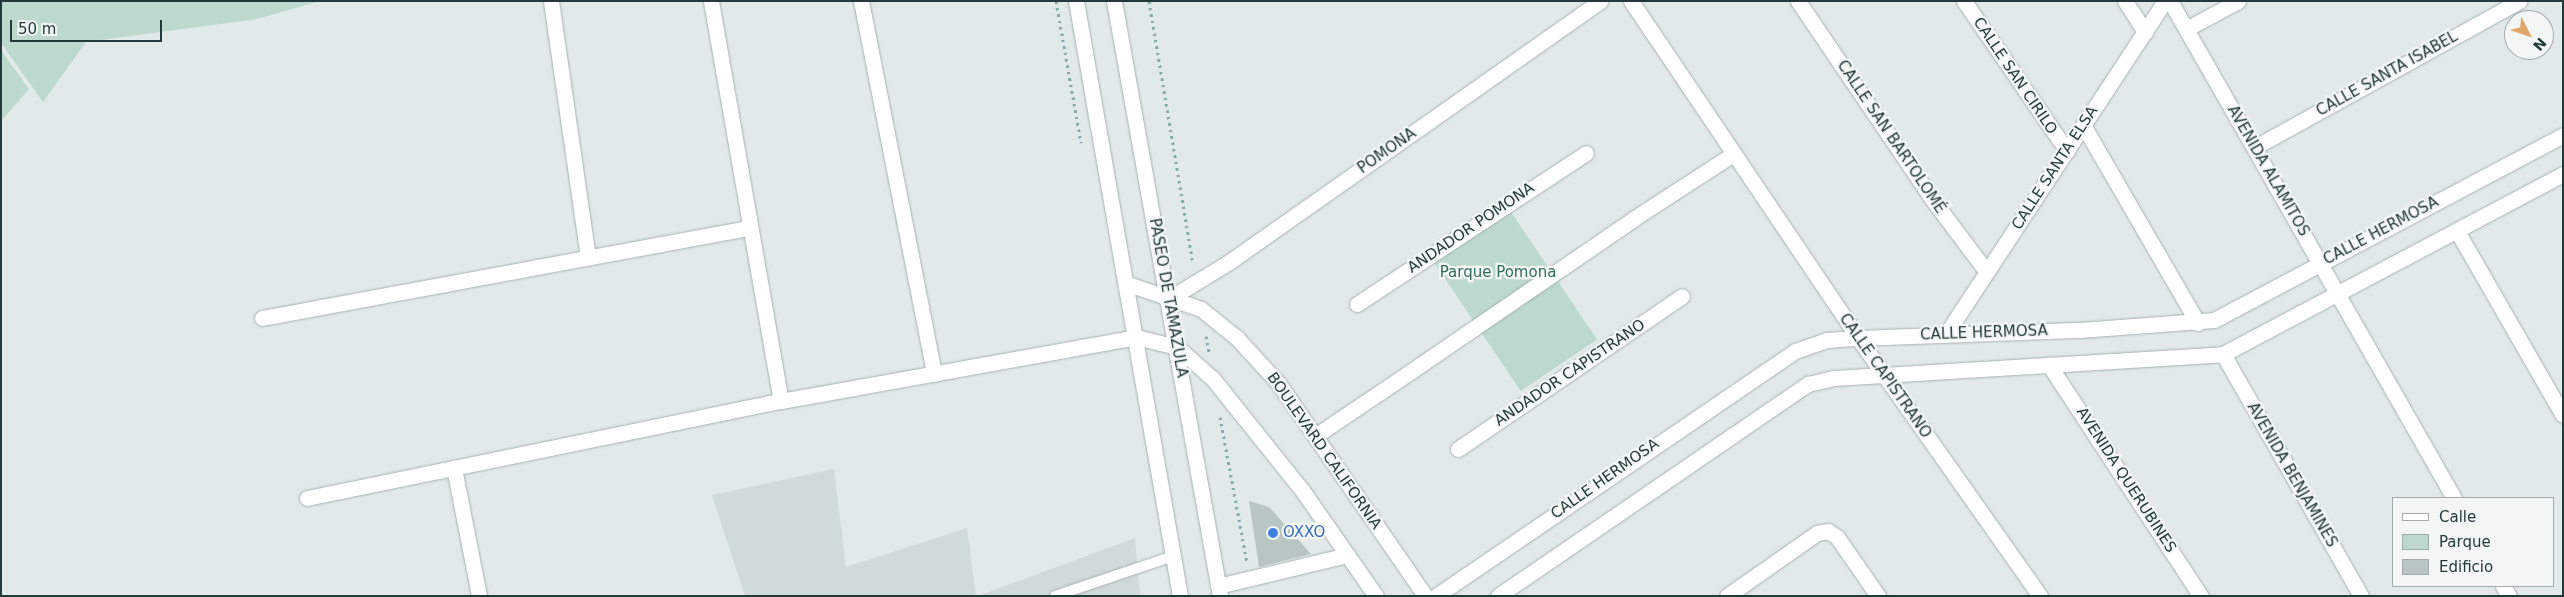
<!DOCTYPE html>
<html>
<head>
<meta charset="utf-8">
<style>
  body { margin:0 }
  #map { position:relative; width:2564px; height:597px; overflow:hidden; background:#e2eae9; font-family:"DejaVu Sans",sans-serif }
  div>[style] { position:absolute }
  .built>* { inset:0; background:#d0dad8 }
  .green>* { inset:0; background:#bdd9cd; transform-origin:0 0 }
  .building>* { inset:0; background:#b8c5c3 }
  .path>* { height:3px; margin-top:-1.5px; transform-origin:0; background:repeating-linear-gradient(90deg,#86aaa9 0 2.5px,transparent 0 6.5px) }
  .roads { filter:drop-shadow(0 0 1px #a5b1b1) drop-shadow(0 0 1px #a5b1b1) }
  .service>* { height:10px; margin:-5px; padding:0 5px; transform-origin:5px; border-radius:5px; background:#fff }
  .pedestrian>* { height:15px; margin:-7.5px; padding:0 7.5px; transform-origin:7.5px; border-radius:7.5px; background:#fff }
  .minor>* { height:15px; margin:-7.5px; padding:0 7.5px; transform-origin:7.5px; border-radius:7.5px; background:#fff }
  .tertiary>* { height:15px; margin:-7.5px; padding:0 7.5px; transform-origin:7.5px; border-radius:7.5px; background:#fff }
  .secondary>* { height:15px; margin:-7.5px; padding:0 7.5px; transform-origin:7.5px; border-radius:7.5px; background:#fff }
  .dots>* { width:14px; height:14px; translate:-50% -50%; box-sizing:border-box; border:2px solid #f2f7f6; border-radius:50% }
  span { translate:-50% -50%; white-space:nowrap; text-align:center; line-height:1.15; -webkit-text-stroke:4.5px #f2f7f6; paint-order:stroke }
  .street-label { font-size:15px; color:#243939 }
  .park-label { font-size:15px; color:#336b59 }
  .shop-label { font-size:15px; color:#366cbe }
  .left { translate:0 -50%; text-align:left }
  .frame { position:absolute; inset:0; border:2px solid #243939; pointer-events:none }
  .legend { position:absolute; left:2392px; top:497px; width:162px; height:90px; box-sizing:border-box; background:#f2f7f6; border:1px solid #a0abaa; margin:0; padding:6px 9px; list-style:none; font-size:15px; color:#243939 }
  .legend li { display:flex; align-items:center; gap:10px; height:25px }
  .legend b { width:25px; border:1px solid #a0abaa }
  .north { position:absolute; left:2504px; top:10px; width:50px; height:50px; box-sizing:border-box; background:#f2f7f6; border:1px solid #a0abaa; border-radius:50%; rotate:131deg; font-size:14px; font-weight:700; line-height:20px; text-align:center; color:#243939 }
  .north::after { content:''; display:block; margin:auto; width:18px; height:22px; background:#e1a969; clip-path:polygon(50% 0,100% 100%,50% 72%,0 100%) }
  .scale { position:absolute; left:10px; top:20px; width:152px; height:22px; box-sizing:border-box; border:2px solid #243939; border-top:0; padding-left:6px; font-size:15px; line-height:18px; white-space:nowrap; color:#243939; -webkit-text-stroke:4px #f2f7f6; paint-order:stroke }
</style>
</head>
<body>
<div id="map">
  <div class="built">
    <i style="clip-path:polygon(834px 469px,846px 567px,967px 528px,976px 596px,745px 596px,712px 495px)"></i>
    <i style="clip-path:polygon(1135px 538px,1140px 595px,978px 596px)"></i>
  </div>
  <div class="green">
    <i style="clip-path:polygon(1px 1px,320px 1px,257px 19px,86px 42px,43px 102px,1px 43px)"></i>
    <i style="clip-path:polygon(1px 50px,29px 89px,1px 121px)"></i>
    <i style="left:1507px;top:206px;width:161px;height:92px;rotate:56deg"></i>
  </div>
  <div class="building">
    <i style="clip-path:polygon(1249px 501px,1269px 507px,1311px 554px,1259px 567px)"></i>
  </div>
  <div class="path">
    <i style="left:1056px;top:1px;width:144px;rotate:80deg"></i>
    <i style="left:1149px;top:1px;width:266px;rotate:80.5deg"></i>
    <i style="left:1206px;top:336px;width:16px;rotate:79deg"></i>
    <i style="left:1220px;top:417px;width:148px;rotate:79.5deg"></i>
  </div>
  <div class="roads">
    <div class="service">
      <i style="left:1055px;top:596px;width:125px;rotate:-18.7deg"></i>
    </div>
    <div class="pedestrian">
      <i style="left:1357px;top:304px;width:274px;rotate:-33.4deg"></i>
      <i style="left:1407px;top:374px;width:274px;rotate:-34.4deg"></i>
      <i style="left:1458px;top:449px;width:271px;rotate:-34.3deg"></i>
    </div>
    <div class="minor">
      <i style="left:551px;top:1px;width:259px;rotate:81.8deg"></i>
      <i style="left:711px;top:1px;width:406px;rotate:80.1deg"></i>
      <i style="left:861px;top:1px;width:380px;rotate:78.9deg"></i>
      <i style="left:1631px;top:1px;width:406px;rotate:56deg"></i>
      <i style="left:1858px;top:338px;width:316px;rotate:54.8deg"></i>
      <i style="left:1798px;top:1px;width:239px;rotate:55.9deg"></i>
      <i style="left:1932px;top:199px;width:90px;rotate:53.1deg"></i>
      <i style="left:1964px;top:1px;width:182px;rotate:55.5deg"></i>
      <i style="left:2125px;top:1px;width:37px;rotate:57deg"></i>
      <i style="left:2170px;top:1px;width:572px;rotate:60.26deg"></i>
      <i style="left:2186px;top:29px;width:59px;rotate:-28.3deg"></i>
      <i style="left:2083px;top:125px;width:229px;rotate:59.9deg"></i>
      <i style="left:2255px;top:147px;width:302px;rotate:-28.9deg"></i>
      <i style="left:1633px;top:219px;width:119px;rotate:-33deg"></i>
      <i style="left:2457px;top:231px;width:212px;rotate:60.1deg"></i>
      <i style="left:1170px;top:298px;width:69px;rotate:-31.4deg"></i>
      <i style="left:1229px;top:262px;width:454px;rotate:-35.1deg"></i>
      <i style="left:262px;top:318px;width:494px;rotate:-10.5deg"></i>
      <i style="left:1946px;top:334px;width:399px;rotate:-56.7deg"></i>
      <i style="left:2223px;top:354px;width:279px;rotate:60.3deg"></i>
      <i style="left:2049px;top:365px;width:277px;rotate:56.7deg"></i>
      <i style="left:1315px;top:436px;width:111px;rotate:-34deg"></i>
      <i style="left:454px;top:468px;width:130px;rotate:78.9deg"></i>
      <i style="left:307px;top:498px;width:484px;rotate:-11.6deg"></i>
      <i style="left:781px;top:401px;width:361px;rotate:-10.2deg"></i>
      <i style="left:1218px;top:586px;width:133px;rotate:-13.5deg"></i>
      <i style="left:2503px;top:586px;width:12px;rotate:59deg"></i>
      <i style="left:1727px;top:596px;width:110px;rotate:-35deg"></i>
      <i style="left:1817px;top:533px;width:11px;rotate:-10deg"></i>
      <i style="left:1828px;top:531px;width:11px;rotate:34deg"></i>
      <i style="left:1837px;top:537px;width:72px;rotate:55.2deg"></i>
    </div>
    <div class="tertiary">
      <i style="left:1128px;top:284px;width:77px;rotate:18.9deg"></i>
      <i style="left:1201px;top:309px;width:46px;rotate:38.9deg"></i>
      <i style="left:1237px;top:338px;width:62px;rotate:47.6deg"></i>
      <i style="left:1279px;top:384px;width:257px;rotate:55.4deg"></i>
      <i style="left:1136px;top:337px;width:42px;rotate:13.7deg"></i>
      <i style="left:1177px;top:347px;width:48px;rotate:41.6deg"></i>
      <i style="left:1213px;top:379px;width:142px;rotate:51.3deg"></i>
      <i style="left:1302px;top:490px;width:129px;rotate:55.1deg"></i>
      <i style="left:1436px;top:596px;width:435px;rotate:-34.3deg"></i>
      <i style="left:1795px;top:351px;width:34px;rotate:-19deg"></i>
      <i style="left:1827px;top:340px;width:31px;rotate:-4deg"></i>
      <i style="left:1858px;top:338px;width:222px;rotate:-2.1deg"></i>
      <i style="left:2080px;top:330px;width:134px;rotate:-4.3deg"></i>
      <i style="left:2214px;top:320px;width:395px;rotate:-27.9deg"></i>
      <i style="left:1498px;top:596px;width:376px;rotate:-34.4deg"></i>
      <i style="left:1808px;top:384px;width:27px;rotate:-13deg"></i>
      <i style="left:1834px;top:378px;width:390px;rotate:-3.5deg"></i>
      <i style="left:2223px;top:354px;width:385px;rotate:-27.9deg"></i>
    </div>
    <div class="secondary">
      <i style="left:1076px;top:1px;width:604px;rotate:80.09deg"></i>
      <i style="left:1114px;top:1px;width:604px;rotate:79.9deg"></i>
    </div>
  </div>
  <div class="dots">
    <i style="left:1273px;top:533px;background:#3f7fe0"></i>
  </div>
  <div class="street-label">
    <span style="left:2387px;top:74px;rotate:-29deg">CALLE SANTA ISABEL</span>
    <span style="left:2015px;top:76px;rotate:56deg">CALLE SAN CIRILO</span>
    <span style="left:1891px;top:137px;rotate:56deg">CALLE SAN BARTOLOMÉ</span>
    <span style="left:1387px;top:151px;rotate:-35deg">POMONA</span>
    <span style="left:2055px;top:168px;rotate:-57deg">CALLE SANTA ELSA</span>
    <span style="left:2268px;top:171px;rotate:60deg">AVENIDA ALAMITOS</span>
    <span style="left:1471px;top:228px;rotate:-34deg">ANDADOR POMONA</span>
    <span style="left:2381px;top:231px;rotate:-28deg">CALLE HERMOSA</span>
    <span style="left:1168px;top:298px;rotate:80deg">PASEO DE TAMAZULA</span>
    <span style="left:1984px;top:333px;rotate:-2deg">CALLE HERMOSA</span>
    <span style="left:1570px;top:373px;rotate:-34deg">ANDADOR CAPISTRANO</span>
    <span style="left:1885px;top:376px;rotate:55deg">CALLE CAPISTRANO</span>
    <span style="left:1324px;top:451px;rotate:55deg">BOULEVARD CALIFORNIA</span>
    <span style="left:2292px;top:475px;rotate:60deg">AVENIDA BENJAMINES</span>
    <span style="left:1605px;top:479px;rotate:-35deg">CALLE HERMOSA</span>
    <span style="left:2126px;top:480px;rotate:57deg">AVENIDA QUERUBINES</span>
  </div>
  <div class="park-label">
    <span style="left:1498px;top:273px">Parque Pomona</span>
  </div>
  <div class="shop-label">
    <span class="left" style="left:1283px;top:533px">OXXO</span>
  </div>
  <div class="frame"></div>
  <ul class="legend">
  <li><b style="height:6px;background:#fff"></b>Calle</li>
  <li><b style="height:14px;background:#bdd9cd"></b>Parque</li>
  <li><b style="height:14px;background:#b8c5c3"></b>Edificio</li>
  </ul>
  <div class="north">N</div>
  <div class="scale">50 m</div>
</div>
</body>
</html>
